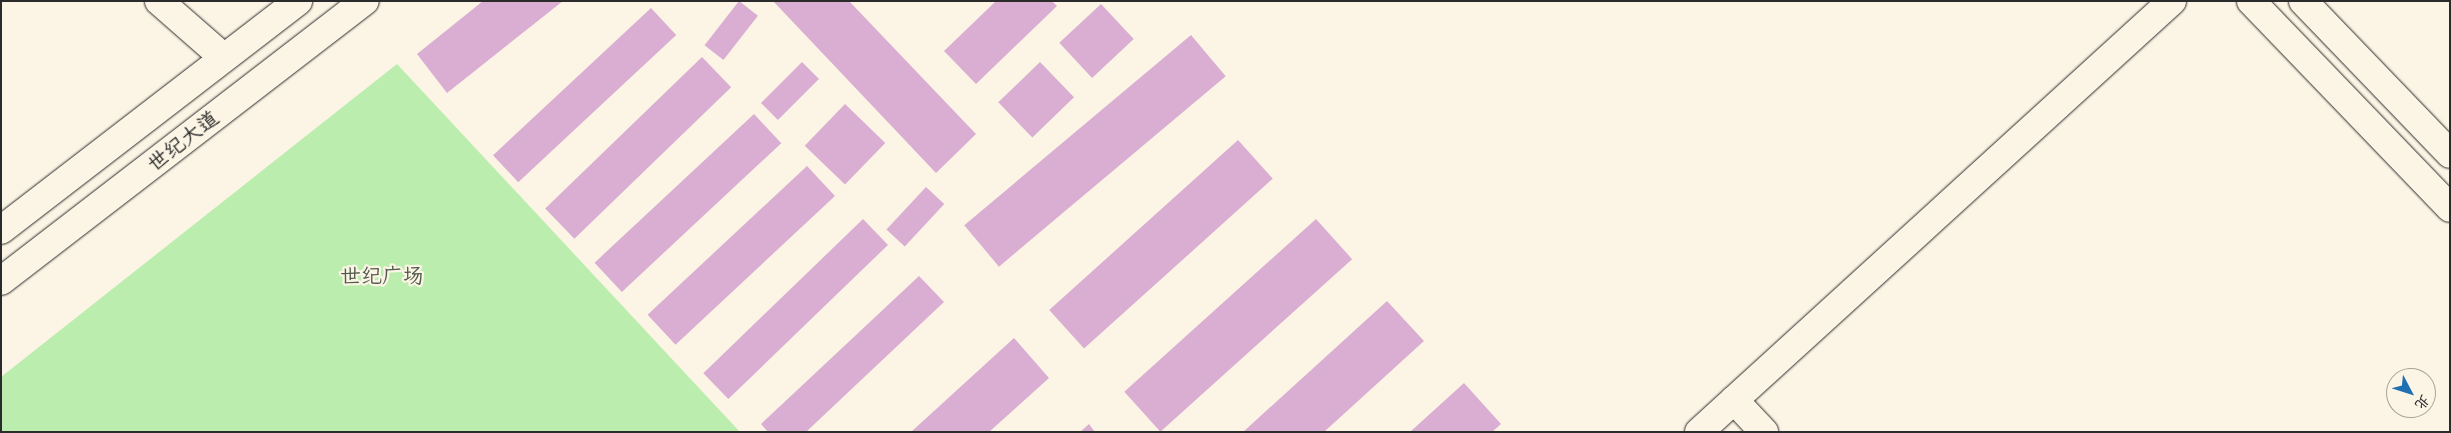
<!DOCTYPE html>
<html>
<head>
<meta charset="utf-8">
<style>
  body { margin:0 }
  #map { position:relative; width:2451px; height:433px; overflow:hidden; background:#fcf5e5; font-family:Caveat,"LXGW WenKai TC",sans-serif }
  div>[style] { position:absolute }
  .green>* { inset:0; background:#bbedae }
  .building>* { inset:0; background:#d9aed2; transform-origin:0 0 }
  .roads { filter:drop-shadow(0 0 1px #2b2b2b) drop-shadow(0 0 1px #2b2b2b) }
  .street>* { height:28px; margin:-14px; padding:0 14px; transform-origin:14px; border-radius:14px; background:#fcf5e5 }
  .secondary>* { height:28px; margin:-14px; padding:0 14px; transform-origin:14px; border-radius:14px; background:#fcf5e5 }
  .primary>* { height:28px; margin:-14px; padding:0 14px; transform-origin:14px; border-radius:14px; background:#fcf5e5 }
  span { translate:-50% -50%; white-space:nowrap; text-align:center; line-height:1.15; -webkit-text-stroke:4.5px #fcf5e5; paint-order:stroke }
  .street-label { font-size:21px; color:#2b2b2b }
  .park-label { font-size:21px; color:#4f5c4c }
  .frame { position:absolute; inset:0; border:2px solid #2b2b2b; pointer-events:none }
  .north { position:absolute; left:2386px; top:368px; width:50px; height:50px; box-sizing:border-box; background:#fcf5e5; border:1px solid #a8a49b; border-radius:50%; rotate:130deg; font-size:14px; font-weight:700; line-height:20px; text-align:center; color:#2b2b2b }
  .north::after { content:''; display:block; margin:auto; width:18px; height:22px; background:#1f6fb2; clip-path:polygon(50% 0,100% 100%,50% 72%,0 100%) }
</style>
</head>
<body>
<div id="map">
  <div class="green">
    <i style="clip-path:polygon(397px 64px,740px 432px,1px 432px,1px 377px)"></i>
  </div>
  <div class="building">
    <i style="clip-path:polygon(483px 1px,563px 1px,447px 93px,417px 54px)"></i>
    <i style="left:739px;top:1px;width:24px;height:56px;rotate:38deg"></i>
    <i style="clip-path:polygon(773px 1px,849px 1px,976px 134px,936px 173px)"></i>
    <i style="clip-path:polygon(996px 1px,1052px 1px,1057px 6px,976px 84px,944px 51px)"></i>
    <i style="left:1101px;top:4px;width:48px;height:57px;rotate:47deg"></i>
    <i style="left:651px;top:8px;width:37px;height:216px;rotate:47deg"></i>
    <i style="left:1191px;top:35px;width:54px;height:296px;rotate:50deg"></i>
    <i style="left:702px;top:57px;width:42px;height:218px;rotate:46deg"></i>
    <i style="left:802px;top:62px;width:24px;height:58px;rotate:45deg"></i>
    <i style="left:1040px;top:62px;width:49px;height:58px;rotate:46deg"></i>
    <i style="left:845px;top:104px;width:56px;height:58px;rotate:44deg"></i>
    <i style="left:754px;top:114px;width:40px;height:218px;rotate:47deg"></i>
    <i style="left:1238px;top:140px;width:52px;height:254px;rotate:48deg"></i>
    <i style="left:807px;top:166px;width:41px;height:218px;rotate:47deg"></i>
    <i style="left:926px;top:187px;width:25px;height:58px;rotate:43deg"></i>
    <i style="left:863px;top:219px;width:36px;height:222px;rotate:46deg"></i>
    <i style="left:1316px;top:219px;width:54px;height:258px;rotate:48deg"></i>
    <i style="clip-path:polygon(919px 276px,944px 302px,806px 432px,768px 432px,761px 424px)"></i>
    <i style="clip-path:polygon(1387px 301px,1424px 341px,1324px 432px,1243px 432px)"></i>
    <i style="clip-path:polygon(1014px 338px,1049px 378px,989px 432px,911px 432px)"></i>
    <i style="clip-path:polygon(1464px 383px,1501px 424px,1492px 432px,1410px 432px)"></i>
    <i style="clip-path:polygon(1089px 424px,1095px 432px,1080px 432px)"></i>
  </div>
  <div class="roads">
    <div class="street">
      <i style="left:159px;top:1px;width:86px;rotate:41.2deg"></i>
      <i style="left:1734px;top:400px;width:44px;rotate:46.8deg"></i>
      <i style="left:1699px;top:432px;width:640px;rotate:-42.34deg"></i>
    </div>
    <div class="secondary">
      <i style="left:2251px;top:1px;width:287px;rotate:46.1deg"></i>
      <i style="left:2303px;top:1px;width:212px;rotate:46.1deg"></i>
    </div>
    <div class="primary">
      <i style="left:1px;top:230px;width:375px;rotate:-37.6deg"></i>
      <i style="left:1px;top:281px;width:459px;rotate:-37.6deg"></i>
    </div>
  </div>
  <div class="street-label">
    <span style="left:183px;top:141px;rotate:-38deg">世纪大道</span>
  </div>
  <div class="park-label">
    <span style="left:382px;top:276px">世纪广场</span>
  </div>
  <div class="frame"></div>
  <div class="north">北</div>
</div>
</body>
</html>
